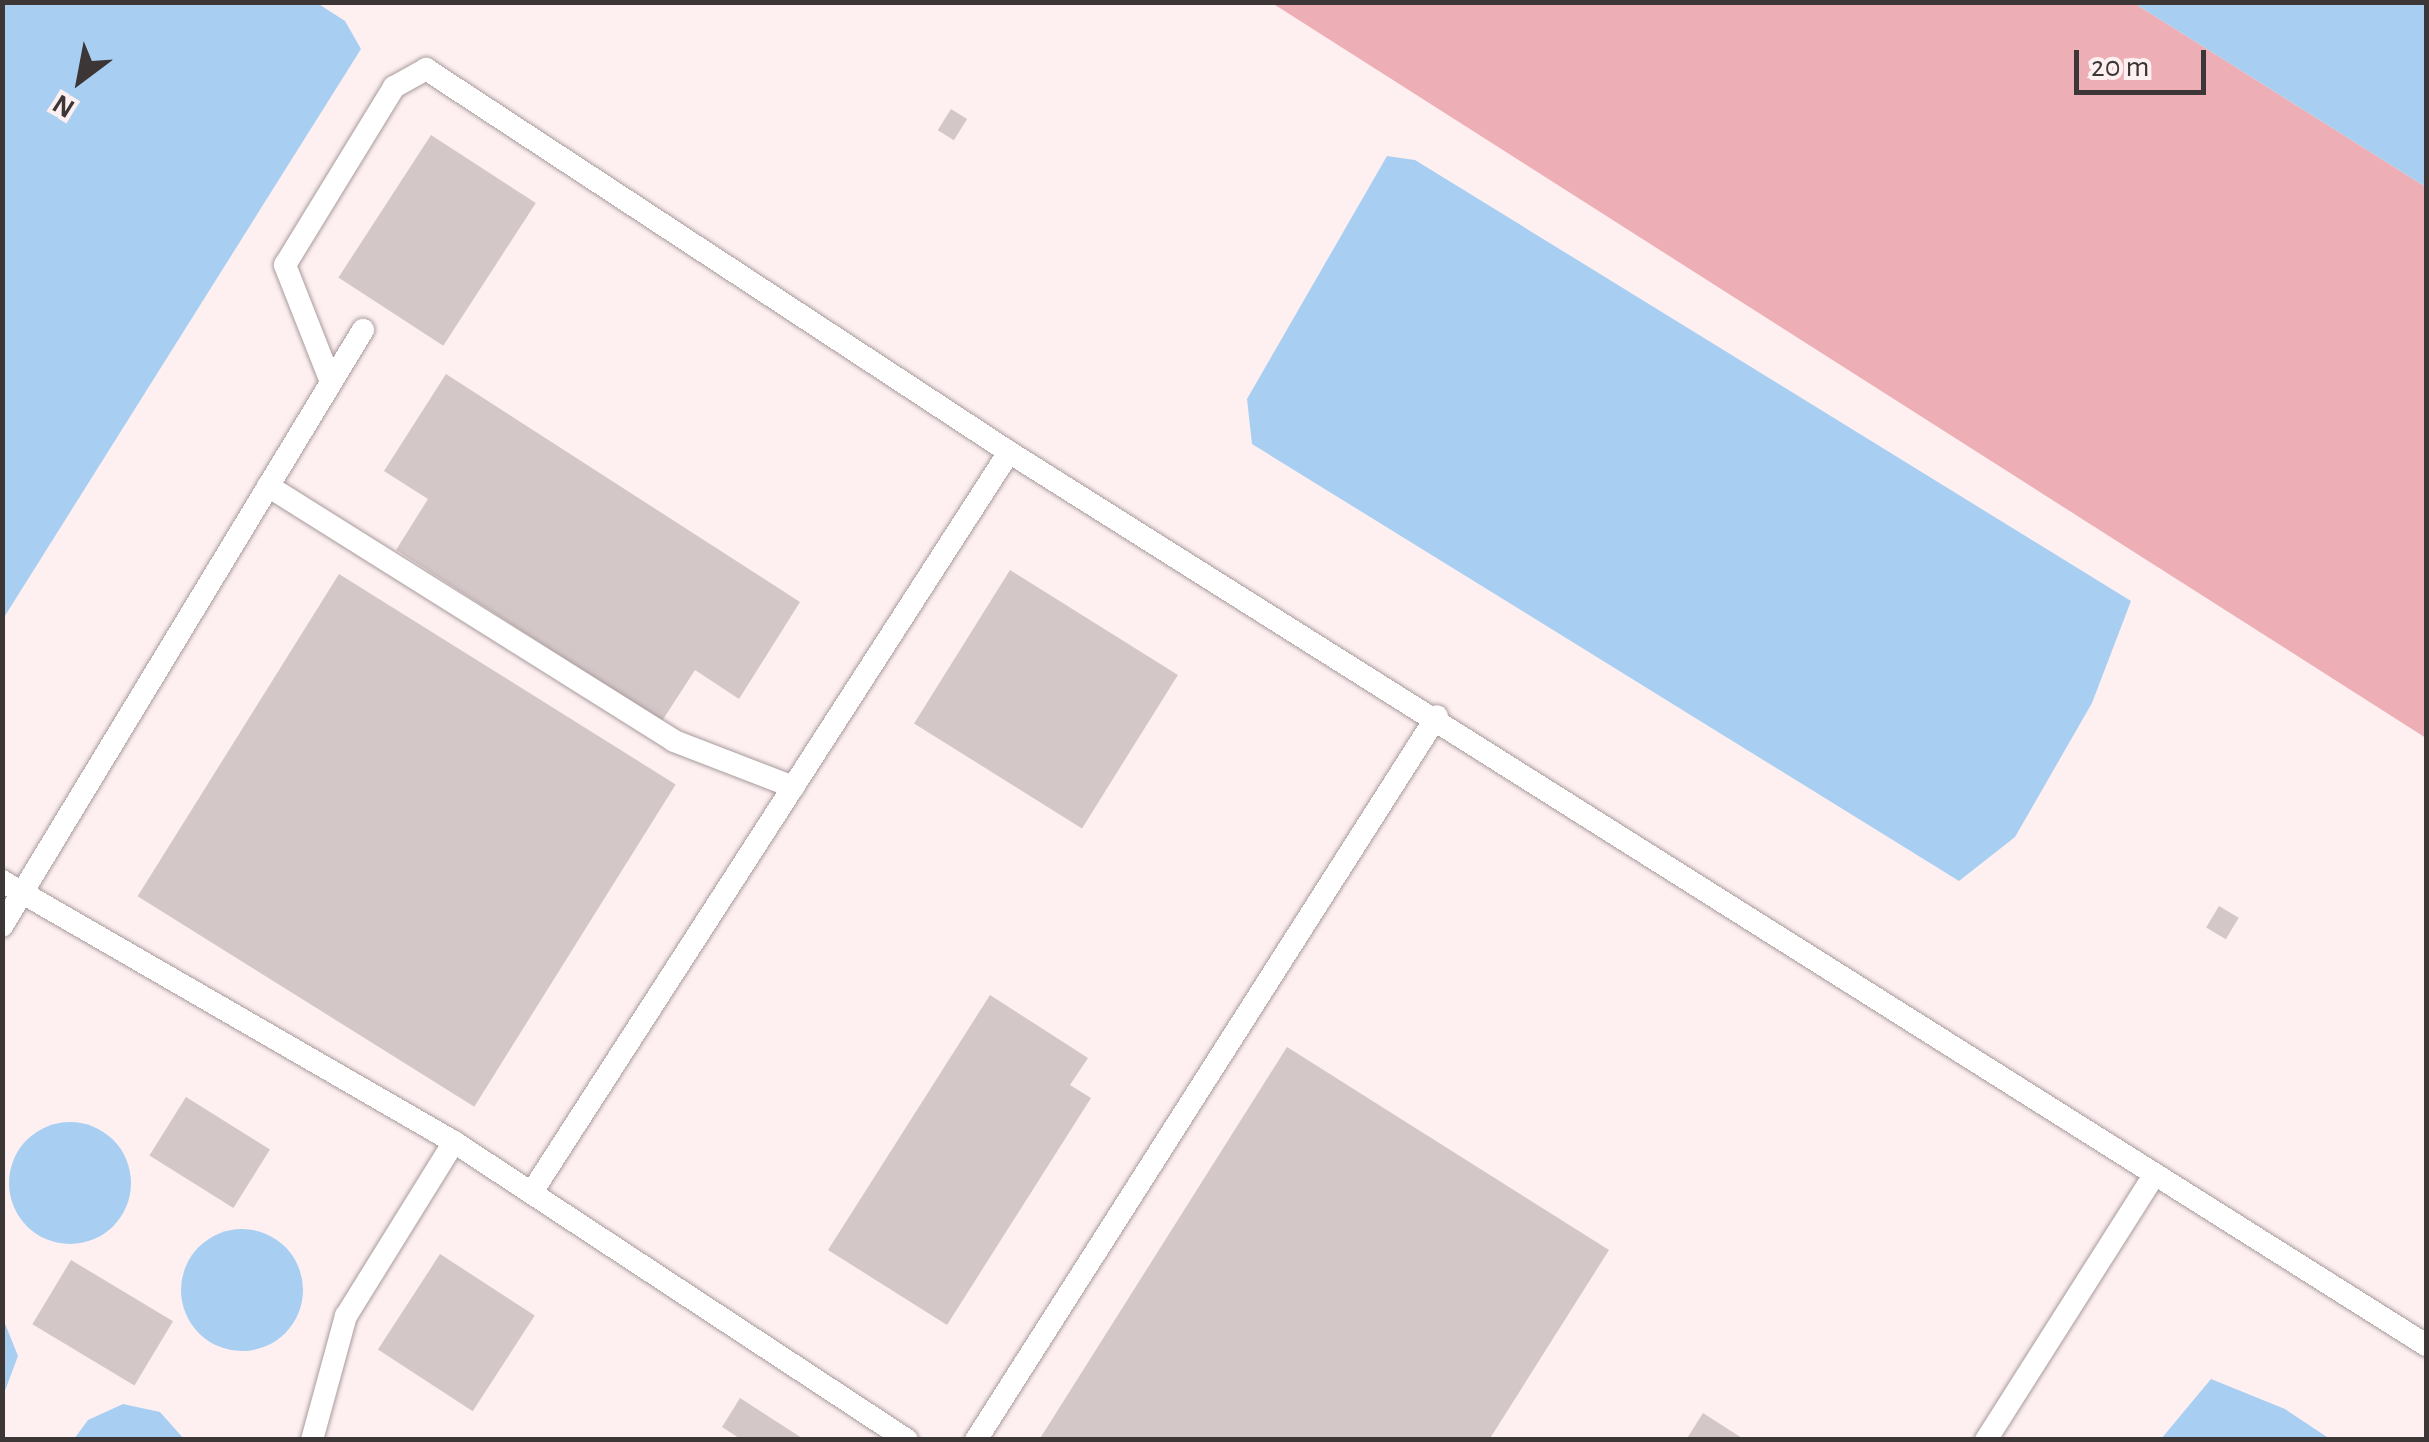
<!DOCTYPE html>
<html>
<head>
<meta charset="utf-8">
<style>
  body { margin:0 }
  #map { position:relative; width:2429px; height:1442px; overflow:hidden; background:#fef0f1; font-family:"Alegreya Sans",sans-serif }
  div>[style] { position:absolute }
  .green>* { inset:0; background:#edafb5 }
  .water>* { inset:0; background:#a8cff2 }
  .round { border-radius:50% }
  .building>* { inset:0; background:#d4c7c8; transform-origin:0 0 }
  .roads { filter:drop-shadow(0 0 2px #a89b9c) drop-shadow(0 0 2px #a89b9c) }
  .service>* { height:22px; margin:-11px; padding:0 11px; transform-origin:11px; border-radius:11px; background:#fff }
  span { translate:-50% -50%; white-space:nowrap; text-align:center; line-height:1.15; -webkit-text-stroke:8px #fef0f1; paint-order:stroke }
  .frame { position:absolute; inset:0; border:5px solid #3c3637; pointer-events:none }
  .north { position:absolute; left:30px; top:30px; width:100px; height:100px; -webkit-text-stroke:8px #fef0f1; paint-order:stroke; rotate:212deg; font-size:28px; font-weight:700; line-height:40px; text-align:center; color:#3c3637 }
  .north::after { content:''; display:block; margin:auto; width:35px; height:45px; background:#3c3637; clip-path:polygon(50% 0,100% 100%,50% 72%,0 100%) }
  .scale { position:absolute; left:2074px; top:50px; width:132px; height:45px; box-sizing:border-box; border:5px solid #3c3637; border-top:0; padding-left:12px; font-size:30px; line-height:35px; white-space:nowrap; color:#3c3637; -webkit-text-stroke:8px #fef0f1; paint-order:stroke }
</style>
</head>
<body>
<div id="map">
  <div class="green">
    <i style="clip-path:polygon(1272px 3px,2134px 3px,2426px 187px,2426px 738px)"></i>
  </div>
  <div class="water">
    <i style="clip-path:polygon(3px 2px,317px 3px,345px 21px,361px 49px,3px 619px)"></i>
    <i style="clip-path:polygon(2134px 3px,2426px 3px,2426px 187px)"></i>
    <i style="clip-path:polygon(1387px 156px,1415px 160px,2131px 601px,2092px 703px,2015px 837px,1959px 881px,1252px 444px,1247px 399px)"></i>
    <i class="round" style="left:9px;top:1122px;width:122px;height:122px"></i>
    <i class="round" style="left:181px;top:1229px;width:122px;height:122px"></i>
    <i style="clip-path:polygon(2px 1316px,18px 1356px,3px 1396px,2px 1396px)"></i>
    <i style="clip-path:polygon(2211px 1379px,2285px 1409px,2330px 1439px,2161px 1439px)"></i>
    <i style="clip-path:polygon(123px 1404px,160px 1412px,184px 1439px,74px 1439px,88px 1420px)"></i>
  </div>
  <div class="building">
    <i style="left:951px;top:109px;width:19px;height:25px;rotate:32deg"></i>
    <i style="left:431px;top:135px;width:125px;height:170px;rotate:33deg"></i>
    <i style="clip-path:polygon(446px 374px,800px 602px,739px 699px,695px 670px,662px 721px,396px 550px,428px 499px,384px 471px)"></i>
    <i style="left:1010px;top:570px;width:198px;height:181px;rotate:32deg"></i>
    <i style="left:339px;top:574px;width:397px;height:380px;rotate:32deg"></i>
    <i style="left:2219px;top:906px;width:23px;height:25px;rotate:31deg"></i>
    <i style="clip-path:polygon(990px 995px,1088px 1058px,1070px 1085px,1091px 1098px,947px 1325px,828px 1250px)"></i>
    <i style="clip-path:polygon(1287px 1047px,1609px 1250px,1489px 1440px,1039px 1440px)"></i>
    <i style="left:186px;top:1097px;width:99px;height:69px;rotate:32deg"></i>
    <i style="left:440px;top:1254px;width:113px;height:114px;rotate:33deg"></i>
    <i style="left:71px;top:1260px;width:119px;height:75px;rotate:31deg"></i>
    <i style="clip-path:polygon(740px 1398px,805px 1440px,742px 1440px,722px 1427px)"></i>
    <i style="clip-path:polygon(1703px 1413px,1745px 1440px,1686px 1440px)"></i>
  </div>
  <div class="roads">
    <div class="service">
      <i style="left:331px;top:382px;width:126px;rotate:-111.5deg"></i>
      <i style="left:285px;top:265px;width:209px;rotate:-58.5deg"></i>
      <i style="left:394px;top:87px;width:37px;rotate:-29deg"></i>
      <i style="left:426px;top:69px;width:698px;rotate:33.3deg"></i>
      <i style="left:1009px;top:452px;width:1675px;rotate:32.22deg"></i>
      <i style="left:268px;top:486px;width:479px;rotate:32.1deg"></i>
      <i style="left:674px;top:741px;width:128px;rotate:21.1deg"></i>
      <i style="left:2px;top:881px;width:522px;rotate:30deg"></i>
      <i style="left:454px;top:1142px;width:542px;rotate:33.34deg"></i>
      <i style="left:2px;top:926px;width:697px;rotate:-58.8deg"></i>
      <i style="left:532px;top:1192px;width:880px;rotate:-57.19deg"></i>
      <i style="left:312px;top:1440px;width:129px;rotate:-74.7deg"></i>
      <i style="left:346px;top:1316px;width:205px;rotate:-58.2deg"></i>
      <i style="left:976px;top:1440px;width:858px;rotate:-57.51deg"></i>
      <i style="left:1986px;top:1440px;width:312px;rotate:-57.6deg"></i>
    </div>
  </div>
  <div class="frame"></div>
  <div class="north">N</div>
  <div class="scale">20 m</div>
</div>
</body>
</html>
